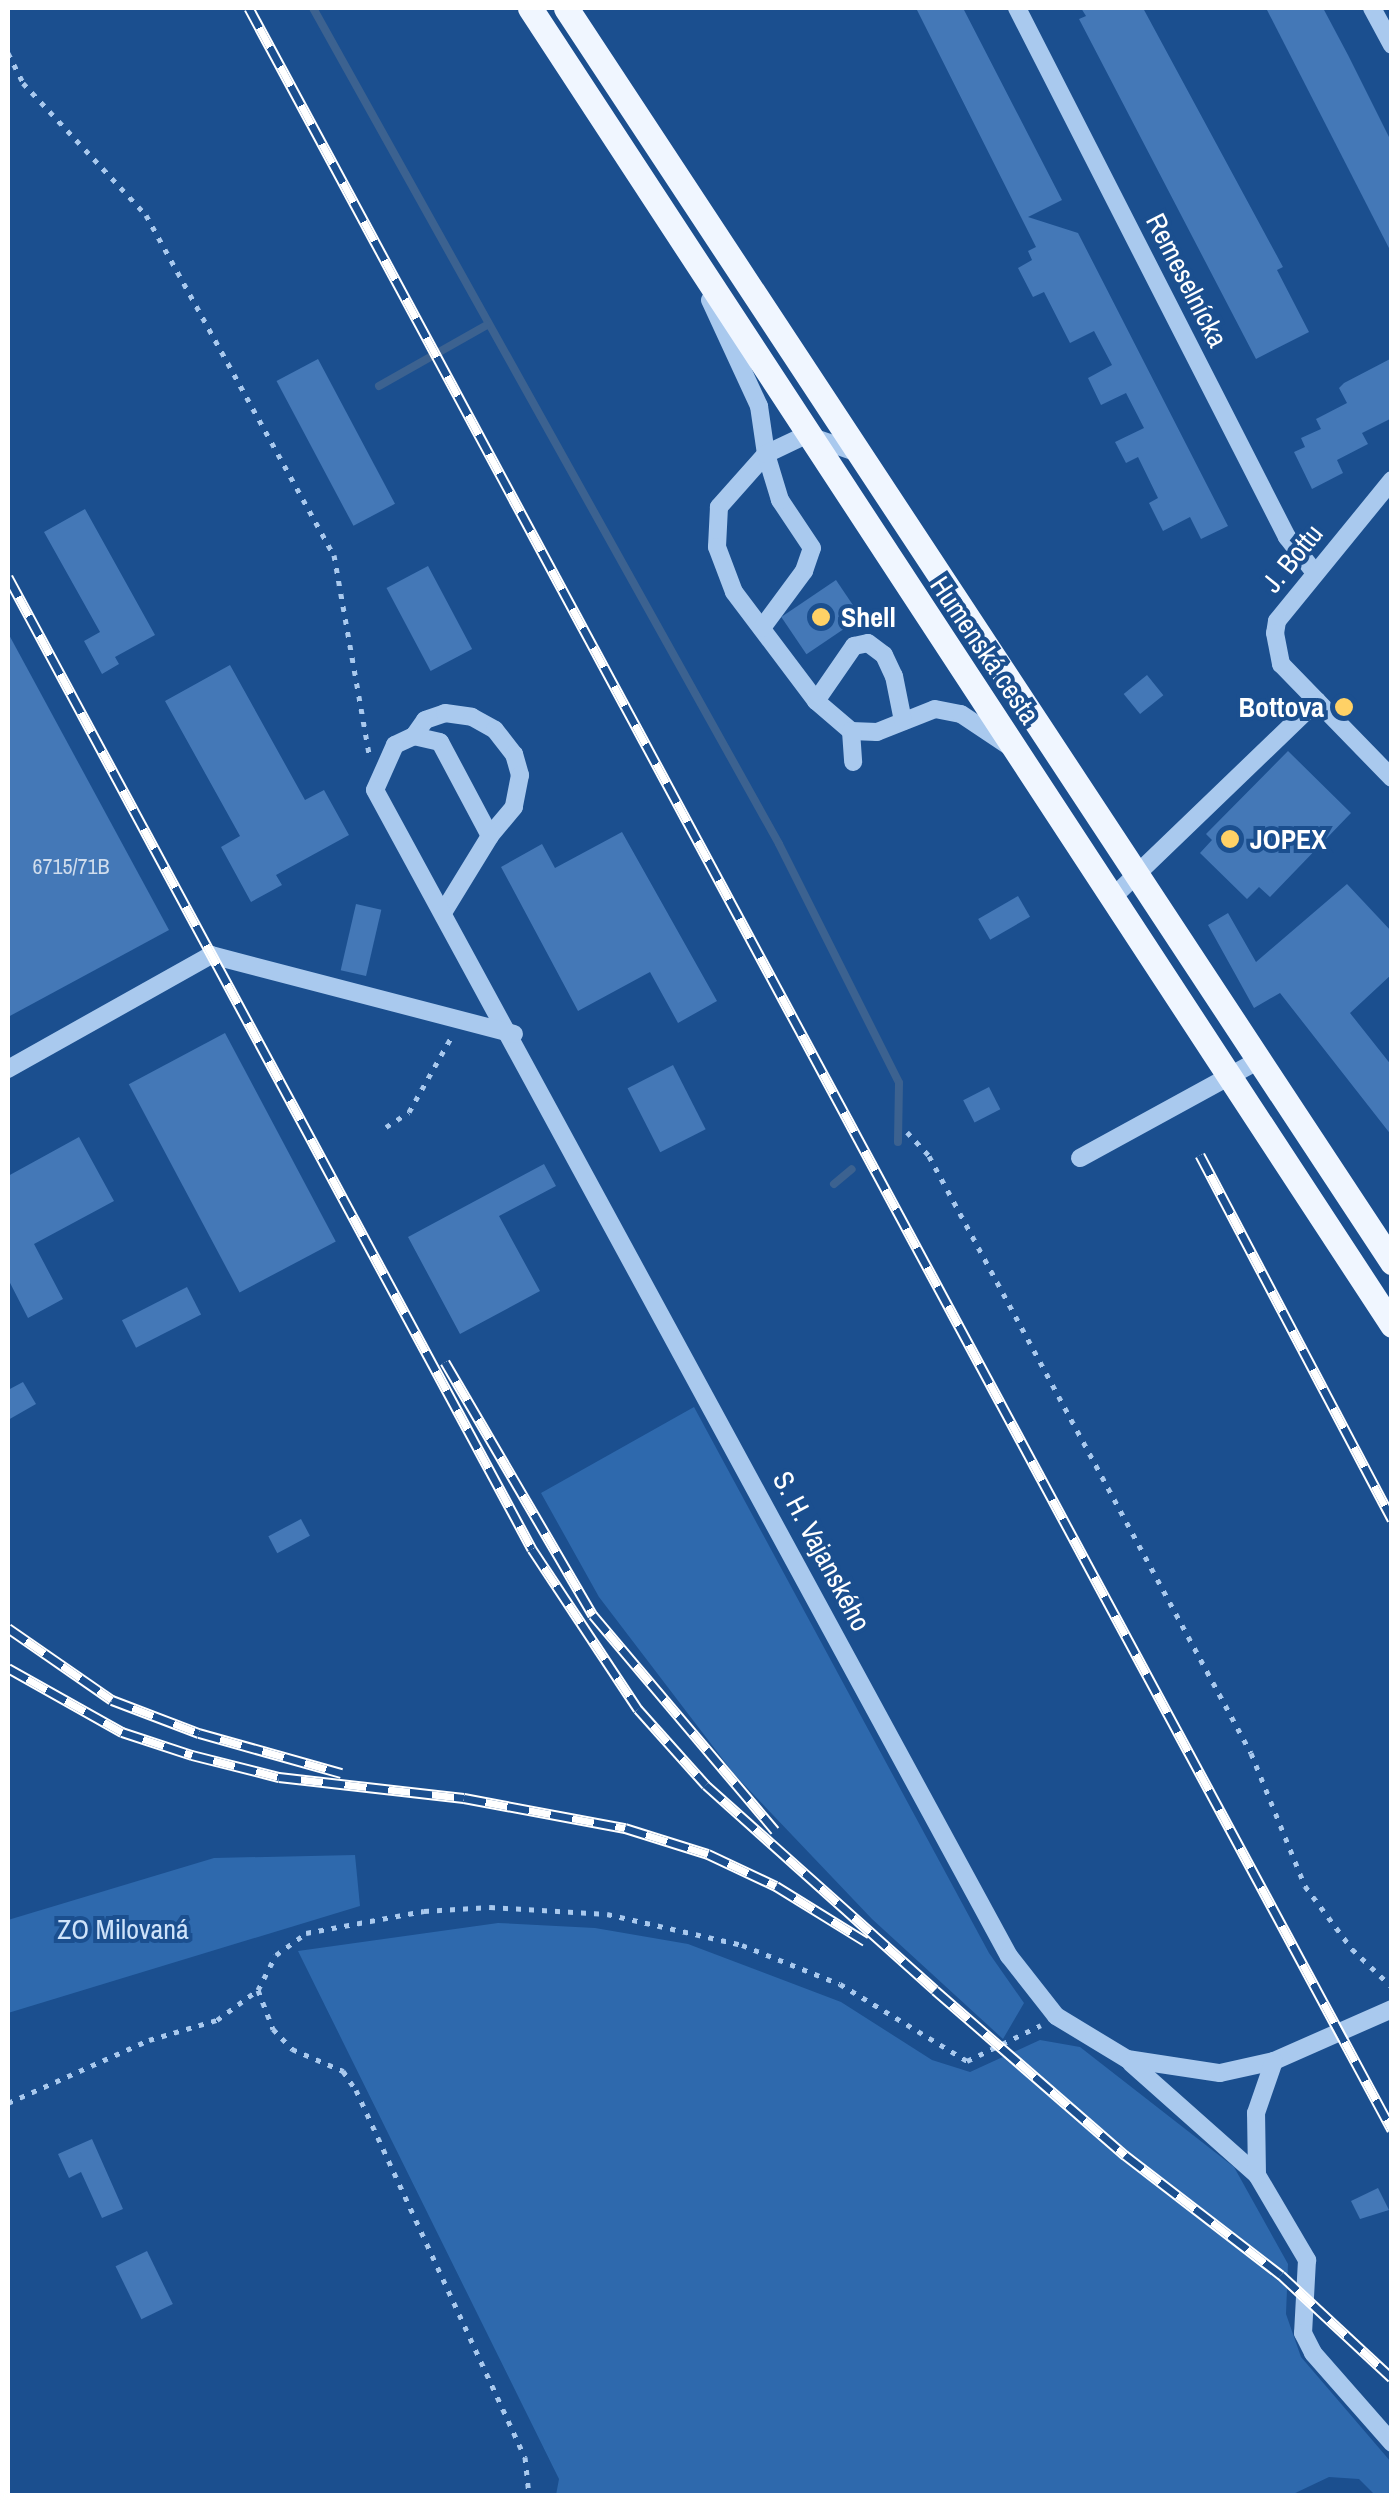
<!DOCTYPE html>
<html>
<head>
<meta charset="utf-8">
<style>
  body { margin:0 }
  #map { position:relative; width:1399px; height:2503px; overflow:hidden; background:#1b4f8f; font-family:"Archivo Narrow",sans-serif }
  div>[style] { position:absolute }
  .green>* { inset:0; background:#2e69ad }
  .stream>* { height:8px; margin:-4px; padding:0 4px; transform-origin:4px; border-radius:4px; background:#3c6290 }
  .building>* { inset:0; background:#4478b7; transform-origin:0 0 }
  .path>* { height:5px; margin-top:-2.5px; transform-origin:0; background:repeating-linear-gradient(90deg,#a9c9ee 0 5px,transparent 0 13px) }
  .minor>* { height:18px; margin:-9px; padding:0 9px; transform-origin:9px; border-radius:9px; background:#a9c9ee }
  .major>* { height:25px; margin:-12.5px; padding:0 12.5px; transform-origin:12.5px; border-radius:12.5px; background:#f0f6ff }
  .rail>* { height:11px; margin-top:-5.5px; transform-origin:0; background:repeating-linear-gradient(90deg,#1b4f8f 0 22px,#fff 0 44px); box-sizing:border-box; border-block:2px solid #fff }
  .dots>* { width:28px; height:28px; translate:-50% -50%; box-sizing:border-box; border:5px solid #1b4f8f; border-radius:50% }
  span { translate:-50% -50%; white-space:nowrap; text-align:center; line-height:1.15; -webkit-text-stroke:8px #1b4f8f; paint-order:stroke }
  .number-label { font-size:22px; color:#d0dded }
  .number-label span { -webkit-text-stroke-width:0 }
  .street-label { font-size:28px; color:#fff }
  .poi-label { font-size:28px; color:#fff; font-weight:700 }
  .left { translate:0 -50%; text-align:left }
  .right { translate:-100% -50%; text-align:right }
  .park-label { font-size:28px; color:#cfe3fa }
  .frame { position:absolute; inset:0; border:10px solid #fff; pointer-events:none }
</style>
</head>
<body>
<div id="map">
  <div class="green">
    <i style="clip-path:polygon(694px 1407px,989px 1953px,1024px 2003px,1003px 2039px,872px 1919px,734px 1774px,599px 1597px,541px 1493px)"></i>
    <i style="clip-path:polygon(355px 1855px,360px 1906px,8px 2013px,8px 1920px,214px 1858px)"></i>
    <i style="clip-path:polygon(498px 1923px,595px 1928px,688px 1944px,841px 2002px,932px 2060px,970px 2072px,1040px 2040px,1080px 2047px,1234px 2167px,1288px 2264px,1286px 2314px,1301px 2357px,1391px 2462px,1391px 2495px,1375px 2495px,1359px 2479px,1329px 2477px,1289px 2496px,556px 2495px,559px 2479px,298px 1951px)"></i>
  </div>
  <div class="stream">
    <i style="left:313px;top:8px;width:957px;rotate:60.86deg"></i>
    <i style="left:779px;top:844px;width:267px;rotate:63.3deg"></i>
    <i style="left:899px;top:1083px;width:59px;rotate:91deg"></i>
    <i style="left:379px;top:386px;width:124px;rotate:-29.5deg"></i>
    <i style="left:834px;top:1184px;width:23px;rotate:-40deg"></i>
  </div>
  <div class="building">
    <i style="clip-path:polygon(916px 8px,963px 8px,1062px 200px,1028px 217px,1078px 233px,1228px 526px,1201px 539px,1190px 517px,1163px 531px,1149px 503px,1158px 498px,1138px 457px,1126px 463px,1115px 442px,1144px 428px,1126px 393px,1101px 405px,1088px 378px,1112px 365px,1094px 331px,1070px 343px,1044px 292px,1033px 297px,1018px 268px,1032px 260px,1028px 251px,1036px 247px)"></i>
    <i style="clip-path:polygon(1081px 8px,1143px 8px,1283px 267px,1277px 270px,1309px 332px,1256px 359px,1079px 19px,1086px 16px)"></i>
    <i style="clip-path:polygon(1266px 8px,1323px 8px,1348px 55px,1392px 143px,1392px 254px)"></i>
    <i style="clip-path:polygon(1392px 358px,1392px 418px,1362px 433px,1368px 444px,1337px 460px,1343px 473px,1312px 489px,1294px 452px,1305px 447px,1301px 438px,1321px 429px,1316px 419px,1347px 403px,1339px 388px,1344px 383px)"></i>
    <i style="left:318px;top:359px;width:164px;height:47px;rotate:62deg"></i>
    <i style="clip-path:polygon(85px 509px,155px 635px,115px 657px,119px 664px,102px 674px,84px 641px,100px 632px,44px 532px)"></i>
    <i style="left:428px;top:566px;width:94px;height:47px;rotate:62deg"></i>
    <i style="left:836px;top:580px;width:45px;height:66px;rotate:56deg"></i>
    <i style="clip-path:polygon(8px 633px,169px 930px,8px 1017px)"></i>
    <i style="clip-path:polygon(230px 665px,305px 800px,324px 790px,349px 835px,276px 875px,282px 885px,251px 902px,221px 847px,240px 836px,165px 701px)"></i>
    <i style="left:1147px;top:675px;width:26px;height:30px;rotate:51deg"></i>
    <i style="clip-path:polygon(1288px 751px,1351px 813px,1270px 897px,1259px 887px,1247px 899px,1200px 853px,1212px 840px,1206px 834px)"></i>
    <i style="clip-path:polygon(622px 832px,717px 1001px,678px 1023px,650px 972px,578px 1011px,501px 867px,542px 844px,555px 868px)"></i>
    <i style="clip-path:polygon(1347px 884px,1392px 932px,1392px 974px,1350px 1013px,1392px 1066px,1392px 1136px,1280px 993px,1254px 1008px,1208px 925px,1228px 913px,1256px 962px)"></i>
    <i style="left:1018px;top:896px;width:24px;height:46px;rotate:60deg"></i>
    <i style="left:356px;top:904px;width:26px;height:68px;rotate:13deg"></i>
    <i style="left:225px;top:1033px;width:236px;height:109px;rotate:62deg"></i>
    <i style="left:673px;top:1065px;width:72px;height:51px;rotate:63deg"></i>
    <i style="left:989px;top:1087px;width:25px;height:29px;rotate:63deg"></i>
    <i style="clip-path:polygon(79px 1137px,114px 1201px,34px 1244px,63px 1299px,28px 1318px,8px 1279px,8px 1176px)"></i>
    <i style="clip-path:polygon(544px 1164px,556px 1186px,499px 1216px,540px 1291px,460px 1334px,408px 1237px)"></i>
    <i style="left:187px;top:1287px;width:31px;height:73px;rotate:63deg"></i>
    <i style="clip-path:polygon(23px 1382px,36px 1404px,8px 1420px,8px 1390px)"></i>
    <i style="left:301px;top:1519px;width:19px;height:37px;rotate:62deg"></i>
    <i style="clip-path:polygon(92px 2139px,123px 2209px,102px 2218px,81px 2172px,69px 2178px,58px 2154px)"></i>
    <i style="clip-path:polygon(1378px 2188px,1389px 2210px,1360px 2219px,1351px 2201px)"></i>
    <i style="left:147px;top:2251px;width:59px;height:35px;rotate:64deg"></i>
  </div>
  <div class="path">
    <i style="left:8px;top:53px;width:34px;rotate:63deg"></i>
    <i style="left:23px;top:83px;width:180px;rotate:47deg"></i>
    <i style="left:146px;top:215px;width:389px;rotate:61.1deg"></i>
    <i style="left:334px;top:555px;width:201px;rotate:80deg"></i>
    <i style="left:386px;top:1127px;width:27px;rotate:-33deg"></i>
    <i style="left:409px;top:1112px;width:87px;rotate:-60.5deg"></i>
    <i style="left:907px;top:1132px;width:33px;rotate:47deg"></i>
    <i style="left:929px;top:1156px;width:678px;rotate:61.66deg"></i>
    <i style="left:1251px;top:1753px;width:144px;rotate:67.9deg"></i>
    <i style="left:1305px;top:1886px;width:79px;rotate:53.3deg"></i>
    <i style="left:1352px;top:1949px;width:55px;rotate:43.5deg"></i>
    <i style="left:258px;top:1990px;width:42px;rotate:69deg"></i>
    <i style="left:273px;top:2029px;width:28px;rotate:46deg"></i>
    <i style="left:292px;top:2049px;width:56px;rotate:23.3deg"></i>
    <i style="left:343px;top:2071px;width:23px;rotate:56deg"></i>
    <i style="left:356px;top:2090px;width:404px;rotate:65.3deg"></i>
    <i style="left:525px;top:2457px;width:39px;rotate:84deg"></i>
    <i style="left:8px;top:2103px;width:154px;rotate:-24.1deg"></i>
    <i style="left:149px;top:2040px;width:71px;rotate:-16.4deg"></i>
    <i style="left:217px;top:2020px;width:51px;rotate:-36.2deg"></i>
    <i style="left:258px;top:1990px;width:39px;rotate:-63deg"></i>
    <i style="left:276px;top:1955px;width:37px;rotate:-36deg"></i>
    <i style="left:306px;top:1933px;width:120px;rotate:-10.6deg"></i>
    <i style="left:424px;top:1911px;width:66px;rotate:-3.5deg"></i>
    <i style="left:490px;top:1907px;width:117px;rotate:3.4deg"></i>
    <i style="left:607px;top:1914px;width:139px;rotate:12.9deg"></i>
    <i style="left:742px;top:1945px;width:105px;rotate:21.7deg"></i>
    <i style="left:840px;top:1984px;width:149px;rotate:31.2deg"></i>
    <i style="left:967px;top:2061px;width:82px;rotate:-25.9deg"></i>
  </div>
  <div class="minor">
    <i style="left:1017px;top:8px;width:594px;rotate:62.96deg"></i>
    <i style="left:1287px;top:537px;width:46px;rotate:52.1deg"></i>
    <i style="left:1372px;top:8px;width:42px;rotate:61.6deg"></i>
    <i style="left:710px;top:300px;width:117px;rotate:65.2deg"></i>
    <i style="left:759px;top:406px;width:49px;rotate:81.7deg"></i>
    <i style="left:766px;top:454px;width:71px;rotate:131.6deg"></i>
    <i style="left:719px;top:507px;width:40px;rotate:92.9deg"></i>
    <i style="left:717px;top:547px;width:48px;rotate:69.3deg"></i>
    <i style="left:734px;top:592px;width:136px;rotate:53deg"></i>
    <i style="left:816px;top:701px;width:46px;rotate:40.6deg"></i>
    <i style="left:851px;top:731px;width:26px;rotate:2deg"></i>
    <i style="left:877px;top:732px;width:62px;rotate:-21.6deg"></i>
    <i style="left:935px;top:709px;width:26px;rotate:11deg"></i>
    <i style="left:961px;top:714px;width:58px;rotate:33.7deg"></i>
    <i style="left:1392px;top:480px;width:182px;rotate:129.2deg"></i>
    <i style="left:1277px;top:621px;width:12px;rotate:99deg"></i>
    <i style="left:1275px;top:633px;width:32px;rotate:79deg"></i>
    <i style="left:1281px;top:664px;width:159px;rotate:45.8deg"></i>
    <i style="left:762px;top:628px;width:71px;rotate:-53.6deg"></i>
    <i style="left:804px;top:571px;width:24px;rotate:-71deg"></i>
    <i style="left:812px;top:548px;width:58px;rotate:-123.7deg"></i>
    <i style="left:780px;top:500px;width:48px;rotate:-106.9deg"></i>
    <i style="left:766px;top:454px;width:44px;rotate:-25.4deg"></i>
    <i style="left:806px;top:435px;width:50px;rotate:18.8deg"></i>
    <i style="left:816px;top:701px;width:67px;rotate:-55.4deg"></i>
    <i style="left:854px;top:646px;width:14px;rotate:-12deg"></i>
    <i style="left:868px;top:643px;width:20px;rotate:37deg"></i>
    <i style="left:884px;top:655px;width:23px;rotate:65deg"></i>
    <i style="left:894px;top:676px;width:46px;rotate:78.7deg"></i>
    <i style="left:851px;top:731px;width:31px;rotate:86deg"></i>
    <i style="left:414px;top:736px;width:19px;rotate:-55deg"></i>
    <i style="left:425px;top:720px;width:21px;rotate:-19deg"></i>
    <i style="left:445px;top:713px;width:27px;rotate:8deg"></i>
    <i style="left:472px;top:717px;width:26px;rotate:29deg"></i>
    <i style="left:495px;top:730px;width:31px;rotate:52deg"></i>
    <i style="left:514px;top:754px;width:22px;rotate:74deg"></i>
    <i style="left:520px;top:775px;width:33px;rotate:101deg"></i>
    <i style="left:514px;top:807px;width:38px;rotate:130deg"></i>
    <i style="left:1113px;top:897px;width:283px;rotate:-43.9deg"></i>
    <i style="left:444px;top:911px;width:88px;rotate:-58.5deg"></i>
    <i style="left:490px;top:836px;width:106px;rotate:-118deg"></i>
    <i style="left:440px;top:742px;width:27px;rotate:-167deg"></i>
    <i style="left:414px;top:736px;width:21px;rotate:155deg"></i>
    <i style="left:395px;top:745px;width:49px;rotate:114deg"></i>
    <i style="left:375px;top:790px;width:1327px;rotate:61.47deg"></i>
    <i style="left:1009px;top:1956px;width:76px;rotate:51.9deg"></i>
    <i style="left:1056px;top:2016px;width:83px;rotate:31.2deg"></i>
    <i style="left:1127px;top:2059px;width:94px;rotate:8.6deg"></i>
    <i style="left:1220px;top:2073px;width:55px;rotate:-12.5deg"></i>
    <i style="left:1274px;top:2061px;width:129px;rotate:-23.8deg"></i>
    <i style="left:8px;top:1069px;width:233px;rotate:-29.3deg"></i>
    <i style="left:211px;top:955px;width:313px;rotate:14.6deg"></i>
    <i style="left:1080px;top:1158px;width:202px;rotate:-28.7deg"></i>
    <i style="left:1131px;top:2063px;width:169px;rotate:41.6deg"></i>
    <i style="left:1257px;top:2175px;width:99px;rotate:59.5deg"></i>
    <i style="left:1307px;top:2260px;width:73px;rotate:93.1deg"></i>
    <i style="left:1303px;top:2333px;width:22px;rotate:63deg"></i>
    <i style="left:1313px;top:2353px;width:120px;rotate:48.7deg"></i>
    <i style="left:1257px;top:2175px;width:62px;rotate:-90.9deg"></i>
    <i style="left:1256px;top:2113px;width:55px;rotate:-70.9deg"></i>
  </div>
  <div class="major">
    <i style="left:530px;top:8px;width:1574px;rotate:56.79deg"></i>
    <i style="left:566px;top:8px;width:1502px;rotate:56.63deg"></i>
  </div>
  <div class="rail">
    <i style="left:249px;top:8px;width:2410px;rotate:61.69deg"></i>
    <i style="left:8px;top:577px;width:1104px;rotate:61.67deg"></i>
    <i style="left:532px;top:1549px;width:192px;rotate:56.5deg"></i>
    <i style="left:638px;top:1709px;width:102px;rotate:48.2deg"></i>
    <i style="left:706px;top:1785px;width:307px;rotate:41.8deg"></i>
    <i style="left:935px;top:1990px;width:252px;rotate:41deg"></i>
    <i style="left:1125px;top:2155px;width:197px;rotate:37.6deg"></i>
    <i style="left:1281px;top:2275px;width:151px;rotate:42.9deg"></i>
    <i style="left:1200px;top:1155px;width:412px;rotate:62.2deg"></i>
    <i style="left:445px;top:1362px;width:293px;rotate:59.7deg"></i>
    <i style="left:593px;top:1615px;width:282px;rotate:49.8deg"></i>
    <i style="left:8px;top:1628px;width:126px;rotate:34.7deg"></i>
    <i style="left:112px;top:1700px;width:93px;rotate:20.8deg"></i>
    <i style="left:199px;top:1733px;width:148px;rotate:15.7deg"></i>
    <i style="left:8px;top:1668px;width:131px;rotate:29.3deg"></i>
    <i style="left:122px;top:1732px;width:74px;rotate:18.2deg"></i>
    <i style="left:192px;top:1755px;width:90px;rotate:14.2deg"></i>
    <i style="left:279px;top:1777px;width:186px;rotate:6.5deg"></i>
    <i style="left:464px;top:1798px;width:164px;rotate:10.6deg"></i>
    <i style="left:625px;top:1828px;width:87px;rotate:17.4deg"></i>
    <i style="left:708px;top:1854px;width:75px;rotate:25.2deg"></i>
    <i style="left:776px;top:1886px;width:105px;rotate:31.7deg"></i>
  </div>
  <div class="dots">
    <i style="left:821px;top:617px;background:#ffd166"></i>
    <i style="left:1344px;top:707px;background:#ffd166"></i>
    <i style="left:1230px;top:839px;background:#ffd166"></i>
  </div>
  <div class="number-label">
    <span style="left:71px;top:867px">6715/71B</span>
  </div>
  <div class="street-label">
    <span style="left:1187px;top:280px;rotate:63deg">Remeselnícka</span>
    <span style="left:1292px;top:558px;rotate:-51deg">J. Bottu</span>
    <span style="left:985px;top:650px;rotate:56deg">Humenská cesta</span>
    <span style="left:822px;top:1551px;rotate:62deg">S. H. Vajanského</span>
  </div>
  <div class="poi-label">
    <span class="left" style="left:841px;top:617px">Shell</span>
    <span class="right" style="left:1324px;top:707px">Bottova</span>
    <span class="left" style="left:1250px;top:839px">JOPEX</span>
  </div>
  <div class="park-label">
    <span style="left:123px;top:1929px">ZO Milovaná</span>
  </div>
  <div class="frame"></div>
</div>
</body>
</html>
